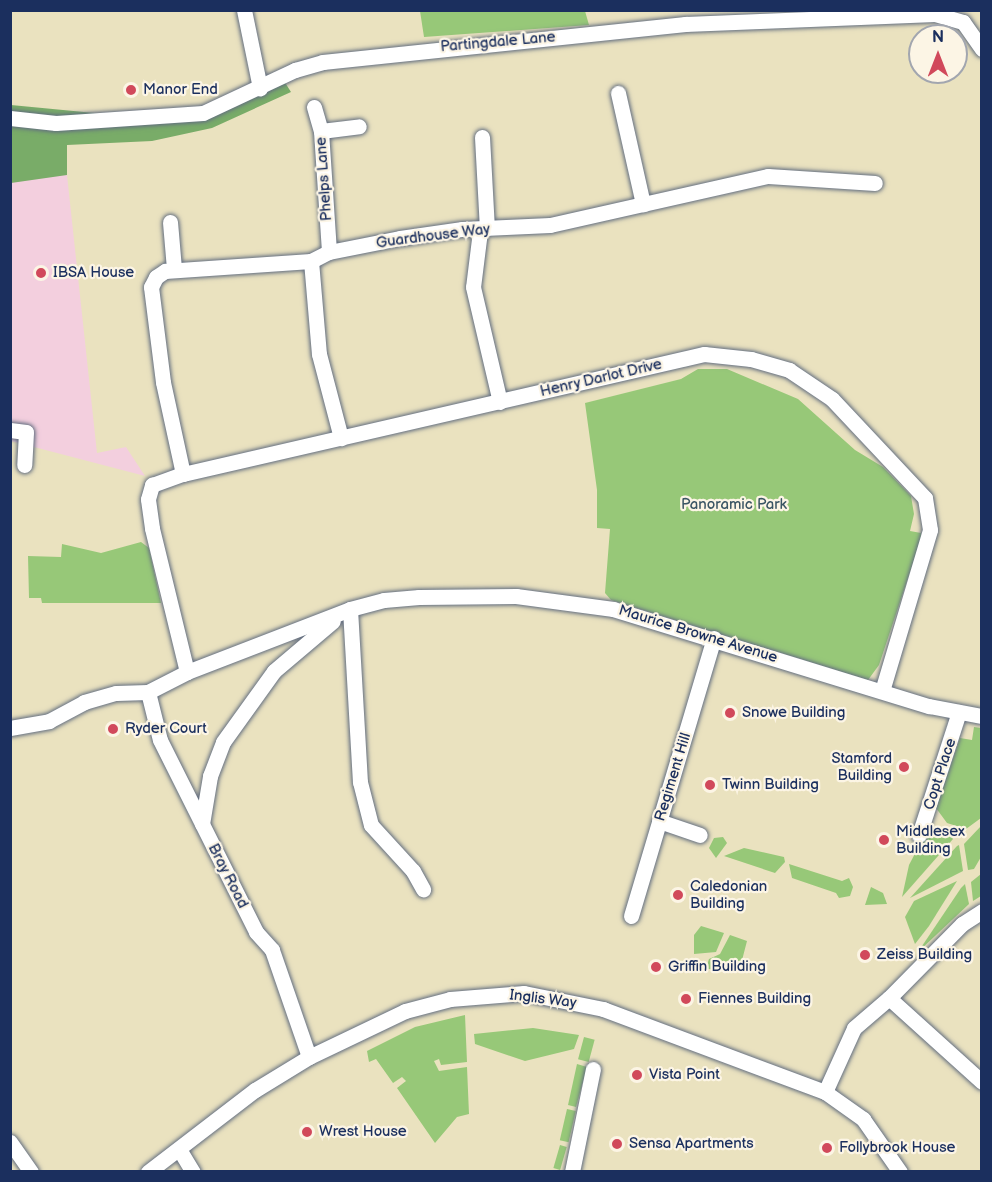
<!DOCTYPE html>
<html>
<head>
<meta charset="utf-8">
<style>
  body { margin:0 }
  #map { position:relative; width:992px; height:1182px; overflow:hidden; background:#eae2bf; font-family:"Balsamiq Sans",sans-serif }
  div>[style] { position:absolute }
  .built>* { inset:0; background:#f3cfde }
  .green>* { inset:0; background:#97c878; transform-origin:0 0 }
  .forest>* { inset:0; background:#79ac68 }
  .roads { filter:drop-shadow(0 0 2px #636e80) drop-shadow(0 0 2px #636e80) }
  .minor>* { height:15px; margin:-7.5px; padding:0 7.5px; transform-origin:7.5px; border-radius:7.5px; background:#fff }
  .dots>* { width:16px; height:16px; translate:-50% -50%; box-sizing:border-box; border:3px solid #fcf5e5; border-radius:50% }
  span { translate:-50% -50%; white-space:nowrap; text-align:center; line-height:1.15; -webkit-text-stroke:4.5px #fcf5e5; paint-order:stroke }
  .street-label { font-size:15px; color:#1b2f5e }
  .poi-label { font-size:15px; color:#1b2f5e }
  .left { translate:0 -50%; text-align:left }
  .right { translate:-100% -50%; text-align:right }
  .park-label { font-size:15px; color:#3a5564 }
  .frame { position:absolute; inset:0; border:12px solid #1b2f5e; pointer-events:none }
  .north { position:absolute; left:908px; top:24px; width:60px; height:60px; box-sizing:border-box; background:#fcf5e5; border:2px solid #a2a6af; border-radius:50%; rotate:0deg; font-size:16px; font-weight:700; line-height:24px; text-align:center; color:#1b2f5e }
  .north::after { content:''; display:block; margin:auto; width:21px; height:27px; background:#d1495b; clip-path:polygon(50% 0,100% 100%,50% 72%,0 100%) }
</style>
</head>
<body>
<div id="map">
  <div class="built">
    <i style="clip-path:polygon(67px 175px,97px 453px,126px 447px,145px 476px,11px 441px,10px 176px)"></i>
  </div>
  <div class="green">
    <i style="clip-path:polygon(420px 11px,585px 11px,589px 25px,424px 37px)"></i>
    <i style="clip-path:polygon(698px 369px,727px 369px,798px 399px,855px 450px,883px 467px,911px 496px,914px 514px,910px 531px,921px 533px,921px 539px,879px 665px,868px 680px,611px 600px,605px 593px,610px 529px,597px 528px,597px 490px,585px 403px,681px 379px)"></i>
    <i style="clip-path:polygon(141px 542px,149px 548px,161px 603px,42px 603px,41px 598px,29px 598px,28px 556px,61px 557px,62px 544px,101px 553px)"></i>
    <i style="clip-path:polygon(974px 727px,981px 728px,981px 818px,966px 829px,947px 823px,936px 808px,960px 738px,972px 740px)"></i>
    <i style="clip-path:polygon(930px 825px,945px 829px,953px 839px,902px 897px,909px 865px)"></i>
    <i style="clip-path:polygon(981px 826px,981px 857px,974px 869px,968px 870px,964px 844px)"></i>
    <i style="clip-path:polygon(723px 837px,727px 843px,716px 858px,709px 848px,714px 838px)"></i>
    <i style="clip-path:polygon(959px 845px,963px 871px,910px 898px,957px 846px)"></i>
    <i style="clip-path:polygon(744px 848px,784px 857px,785px 862px,775px 873px,724px 856px)"></i>
    <i style="clip-path:polygon(789px 864px,842px 881px,849px 878px,853px 887px,850px 896px,839px 898px,836px 893px,792px 878px)"></i>
    <i style="clip-path:polygon(981px 874px,981px 896px,973px 901px,971px 882px)"></i>
    <i style="clip-path:polygon(957px 881px,929px 926px,915px 944px,905px 917px,914px 901px)"></i>
    <i style="clip-path:polygon(965px 884px,969px 904px,918px 952px,961px 888px)"></i>
    <i style="clip-path:polygon(871px 887px,883px 893px,887px 904px,865px 905px)"></i>
    <i style="clip-path:polygon(701px 926px,724px 933px,716px 952px,694px 954px,694px 935px)"></i>
    <i style="clip-path:polygon(730px 935px,747px 941px,740px 968px,720px 963px,716px 971px,706px 968px,709px 959px,720px 954px)"></i>
    <i style="clip-path:polygon(465px 1015px,467px 1062px,441px 1065px,439px 1059px,434px 1061px,439px 1071px,467px 1067px,469px 1114px,457px 1117px,435px 1143px,397px 1088px,406px 1081px,402px 1077px,393px 1083px,376px 1059px,369px 1062px,367px 1051px,415px 1027px)"></i>
    <i style="clip-path:polygon(533px 1028px,579px 1035px,574px 1049px,525px 1061px,475px 1044px,474px 1034px)"></i>
    <i style="left:584px;top:1037px;width:11px;height:23px;rotate:15deg"></i>
    <i style="clip-path:polygon(577px 1064px,587px 1067px,576px 1107px,568px 1105px)"></i>
    <i style="left:567px;top:1109px;width:9px;height:32px;rotate:13deg"></i>
    <i style="left:560px;top:1145px;width:7px;height:24px;rotate:16deg"></i>
  </div>
  <div class="forest">
    <i style="clip-path:polygon(284px 81px,291px 92px,212px 128px,152px 141px,67px 145px,67px 175px,11px 183px,11px 105px,167px 120px)"></i>
  </div>
  <div class="roads">
    <div class="minor">
      <i style="left:244px;top:10px;width:80px;rotate:78.4deg"></i>
      <i style="left:618px;top:93px;width:114px;rotate:77.3deg"></i>
      <i style="left:314px;top:107px;width:25px;rotate:74deg"></i>
      <i style="left:321px;top:131px;width:121px;rotate:86.2deg"></i>
      <i style="left:10px;top:118px;width:46px;rotate:6.2deg"></i>
      <i style="left:56px;top:123px;width:147px;rotate:-3.9deg"></i>
      <i style="left:203px;top:113px;width:102px;rotate:-25.1deg"></i>
      <i style="left:295px;top:70px;width:29px;rotate:-16deg"></i>
      <i style="left:323px;top:62px;width:364px;rotate:-6deg"></i>
      <i style="left:685px;top:24px;width:250px;rotate:-2.3deg"></i>
      <i style="left:935px;top:14px;width:29px;rotate:16deg"></i>
      <i style="left:963px;top:22px;width:33px;rotate:55deg"></i>
      <i style="left:321px;top:131px;width:38px;rotate:-7deg"></i>
      <i style="left:482px;top:137px;width:91px;rotate:86.9deg"></i>
      <i style="left:170px;top:222px;width:47px;rotate:85.1deg"></i>
      <i style="left:480px;top:231px;width:56px;rotate:97.1deg"></i>
      <i style="left:473px;top:287px;width:118px;rotate:76.8deg"></i>
      <i style="left:311px;top:261px;width:93px;rotate:85.1deg"></i>
      <i style="left:319px;top:354px;width:87px;rotate:75.3deg"></i>
      <i style="left:10px;top:430px;width:16px;rotate:7deg"></i>
      <i style="left:26px;top:432px;width:33px;rotate:93deg"></i>
      <i style="left:183px;top:474px;width:94px;rotate:-102.3deg"></i>
      <i style="left:163px;top:382px;width:96px;rotate:-97.2deg"></i>
      <i style="left:151px;top:287px;width:11px;rotate:-63deg"></i>
      <i style="left:156px;top:277px;width:11px;rotate:-34deg"></i>
      <i style="left:165px;top:271px;width:146px;rotate:-3.9deg"></i>
      <i style="left:311px;top:261px;width:20px;rotate:-27deg"></i>
      <i style="left:329px;top:252px;width:72px;rotate:-11.2deg"></i>
      <i style="left:400px;top:238px;width:63px;rotate:-8.3deg"></i>
      <i style="left:462px;top:229px;width:88px;rotate:-2.6deg"></i>
      <i style="left:550px;top:225px;width:223px;rotate:-12.7deg"></i>
      <i style="left:768px;top:176px;width:107px;rotate:3.7deg"></i>
      <i style="left:350px;top:609px;width:173px;rotate:86.7deg"></i>
      <i style="left:360px;top:782px;width:44px;rotate:75.7deg"></i>
      <i style="left:371px;top:825px;width:62px;rotate:47.6deg"></i>
      <i style="left:413px;top:871px;width:21px;rotate:61deg"></i>
      <i style="left:187px;top:672px;width:148px;rotate:-103.7deg"></i>
      <i style="left:152px;top:528px;width:29px;rotate:-98deg"></i>
      <i style="left:148px;top:499px;width:15px;rotate:-74deg"></i>
      <i style="left:152px;top:485px;width:33px;rotate:-20deg"></i>
      <i style="left:183px;top:474px;width:535px;rotate:-12.97deg"></i>
      <i style="left:704px;top:354px;width:47px;rotate:6.1deg"></i>
      <i style="left:751px;top:359px;width:40px;rotate:16deg"></i>
      <i style="left:789px;top:370px;width:52px;rotate:34deg"></i>
      <i style="left:832px;top:399px;width:136px;rotate:46.8deg"></i>
      <i style="left:925px;top:498px;width:32px;rotate:81deg"></i>
      <i style="left:930px;top:530px;width:168px;rotate:106.6deg"></i>
      <i style="left:148px;top:692px;width:49px;rotate:76deg"></i>
      <i style="left:160px;top:740px;width:215px;rotate:63.4deg"></i>
      <i style="left:256px;top:932px;width:24px;rotate:48deg"></i>
      <i style="left:272px;top:950px;width:113px;rotate:70.9deg"></i>
      <i style="left:10px;top:728px;width:40px;rotate:-10deg"></i>
      <i style="left:49px;top:721px;width:40px;rotate:-28deg"></i>
      <i style="left:84px;top:702px;width:33px;rotate:-16deg"></i>
      <i style="left:116px;top:693px;width:32px;rotate:-2deg"></i>
      <i style="left:148px;top:692px;width:44px;rotate:-27.1deg"></i>
      <i style="left:187px;top:672px;width:175px;rotate:-21.1deg"></i>
      <i style="left:350px;top:609px;width:35px;rotate:-15deg"></i>
      <i style="left:384px;top:600px;width:35px;rotate:-5deg"></i>
      <i style="left:419px;top:597px;width:97px;rotate:-0.6deg"></i>
      <i style="left:516px;top:596px;width:98px;rotate:7.6deg"></i>
      <i style="left:613px;top:609px;width:331px;rotate:17.1deg"></i>
      <i style="left:929px;top:706px;width:54px;rotate:10.7deg"></i>
      <i style="left:659px;top:821px;width:43px;rotate:18.9deg"></i>
      <i style="left:202px;top:824px;width:49px;rotate:-80.5deg"></i>
      <i style="left:210px;top:776px;width:36px;rotate:-69deg"></i>
      <i style="left:223px;top:742px;width:87px;rotate:-54.3deg"></i>
      <i style="left:274px;top:671px;width:77px;rotate:-40.3deg"></i>
      <i style="left:919px;top:835px;width:129px;rotate:-72deg"></i>
      <i style="left:631px;top:916px;width:290px;rotate:-73.4deg"></i>
      <i style="left:889px;top:998px;width:125px;rotate:42.1deg"></i>
      <i style="left:825px;top:1092px;width:70px;rotate:-65.6deg"></i>
      <i style="left:854px;top:1028px;width:46px;rotate:-40.6deg"></i>
      <i style="left:889px;top:998px;width:104px;rotate:-45.4deg"></i>
      <i style="left:962px;top:924px;width:24px;rotate:-33deg"></i>
      <i style="left:10px;top:1142px;width:37px;rotate:55deg"></i>
      <i style="left:179px;top:1149px;width:27px;rotate:59deg"></i>
      <i style="left:148px;top:1172px;width:135px;rotate:-37.5deg"></i>
      <i style="left:255px;top:1090px;width:63px;rotate:-31.4deg"></i>
      <i style="left:309px;top:1057px;width:106px;rotate:-25.6deg"></i>
      <i style="left:405px;top:1011px;width:47px;rotate:-14.9deg"></i>
      <i style="left:450px;top:999px;width:74px;rotate:-4.6deg"></i>
      <i style="left:524px;top:993px;width:81px;rotate:11.4deg"></i>
      <i style="left:603px;top:1009px;width:237px;rotate:20.5deg"></i>
      <i style="left:825px;top:1092px;width:47px;rotate:35.4deg"></i>
      <i style="left:863px;top:1119px;width:65px;rotate:55.1deg"></i>
      <i style="left:572px;top:1172px;width:105px;rotate:-78.5deg"></i>
    </div>
  </div>
  <div class="dots">
    <i style="left:131px;top:90px;background:#d1495b"></i>
    <i style="left:41px;top:273px;background:#d1495b"></i>
    <i style="left:730px;top:713px;background:#d1495b"></i>
    <i style="left:113px;top:729px;background:#d1495b"></i>
    <i style="left:904px;top:767px;background:#d1495b"></i>
    <i style="left:710px;top:785px;background:#d1495b"></i>
    <i style="left:884px;top:840px;background:#d1495b"></i>
    <i style="left:678px;top:895px;background:#d1495b"></i>
    <i style="left:865px;top:955px;background:#d1495b"></i>
    <i style="left:656px;top:967px;background:#d1495b"></i>
    <i style="left:686px;top:999px;background:#d1495b"></i>
    <i style="left:637px;top:1075px;background:#d1495b"></i>
    <i style="left:307px;top:1132px;background:#d1495b"></i>
    <i style="left:617px;top:1144px;background:#d1495b"></i>
    <i style="left:827px;top:1148px;background:#d1495b"></i>
  </div>
  <div class="street-label">
    <span style="left:498px;top:42px;rotate:-5deg">Partingdale Lane</span>
    <span style="left:324px;top:179px;rotate:-94deg">Phelps Lane</span>
    <span style="left:433px;top:236px;rotate:-7deg">Guardhouse Way</span>
    <span style="left:601px;top:378px;rotate:-13deg">Henry Darlot Drive</span>
    <span style="left:698px;top:634px;rotate:17deg">Maurice Browne Avenue</span>
    <span style="left:940px;top:774px;rotate:-72deg">Copt Place</span>
    <span style="left:673px;top:777px;rotate:-73deg">Regiment Hill</span>
    <span style="left:228px;top:876px;rotate:63deg">Bray Road</span>
    <span style="left:543px;top:999px;rotate:7deg">Inglis Way</span>
  </div>
  <div class="poi-label">
    <span class="left" style="left:143px;top:90px">Manor End</span>
    <span class="left" style="left:53px;top:273px">IBSA House</span>
    <span class="left" style="left:742px;top:713px">Snowe Building</span>
    <span class="left" style="left:125px;top:729px">Ryder Court</span>
    <span class="right" style="left:892px;top:767px">Stamford<br>Building</span>
    <span class="left" style="left:722px;top:785px">Twinn Building</span>
    <span class="left" style="left:896px;top:840px">Middlesex<br>Building</span>
    <span class="left" style="left:690px;top:895px">Caledonian<br>Building</span>
    <span class="left" style="left:877px;top:955px">Zeiss Building</span>
    <span class="left" style="left:668px;top:967px">Griffin Building</span>
    <span class="left" style="left:698px;top:999px">Fiennes Building</span>
    <span class="left" style="left:649px;top:1075px">Vista Point</span>
    <span class="left" style="left:319px;top:1132px">Wrest House</span>
    <span class="left" style="left:629px;top:1144px">Sensa Apartments</span>
    <span class="left" style="left:839px;top:1148px">Follybrook House</span>
  </div>
  <div class="park-label">
    <span style="left:734px;top:505px">Panoramic Park</span>
  </div>
  <div class="frame"></div>
  <div class="north">N</div>
</div>
</body>
</html>
